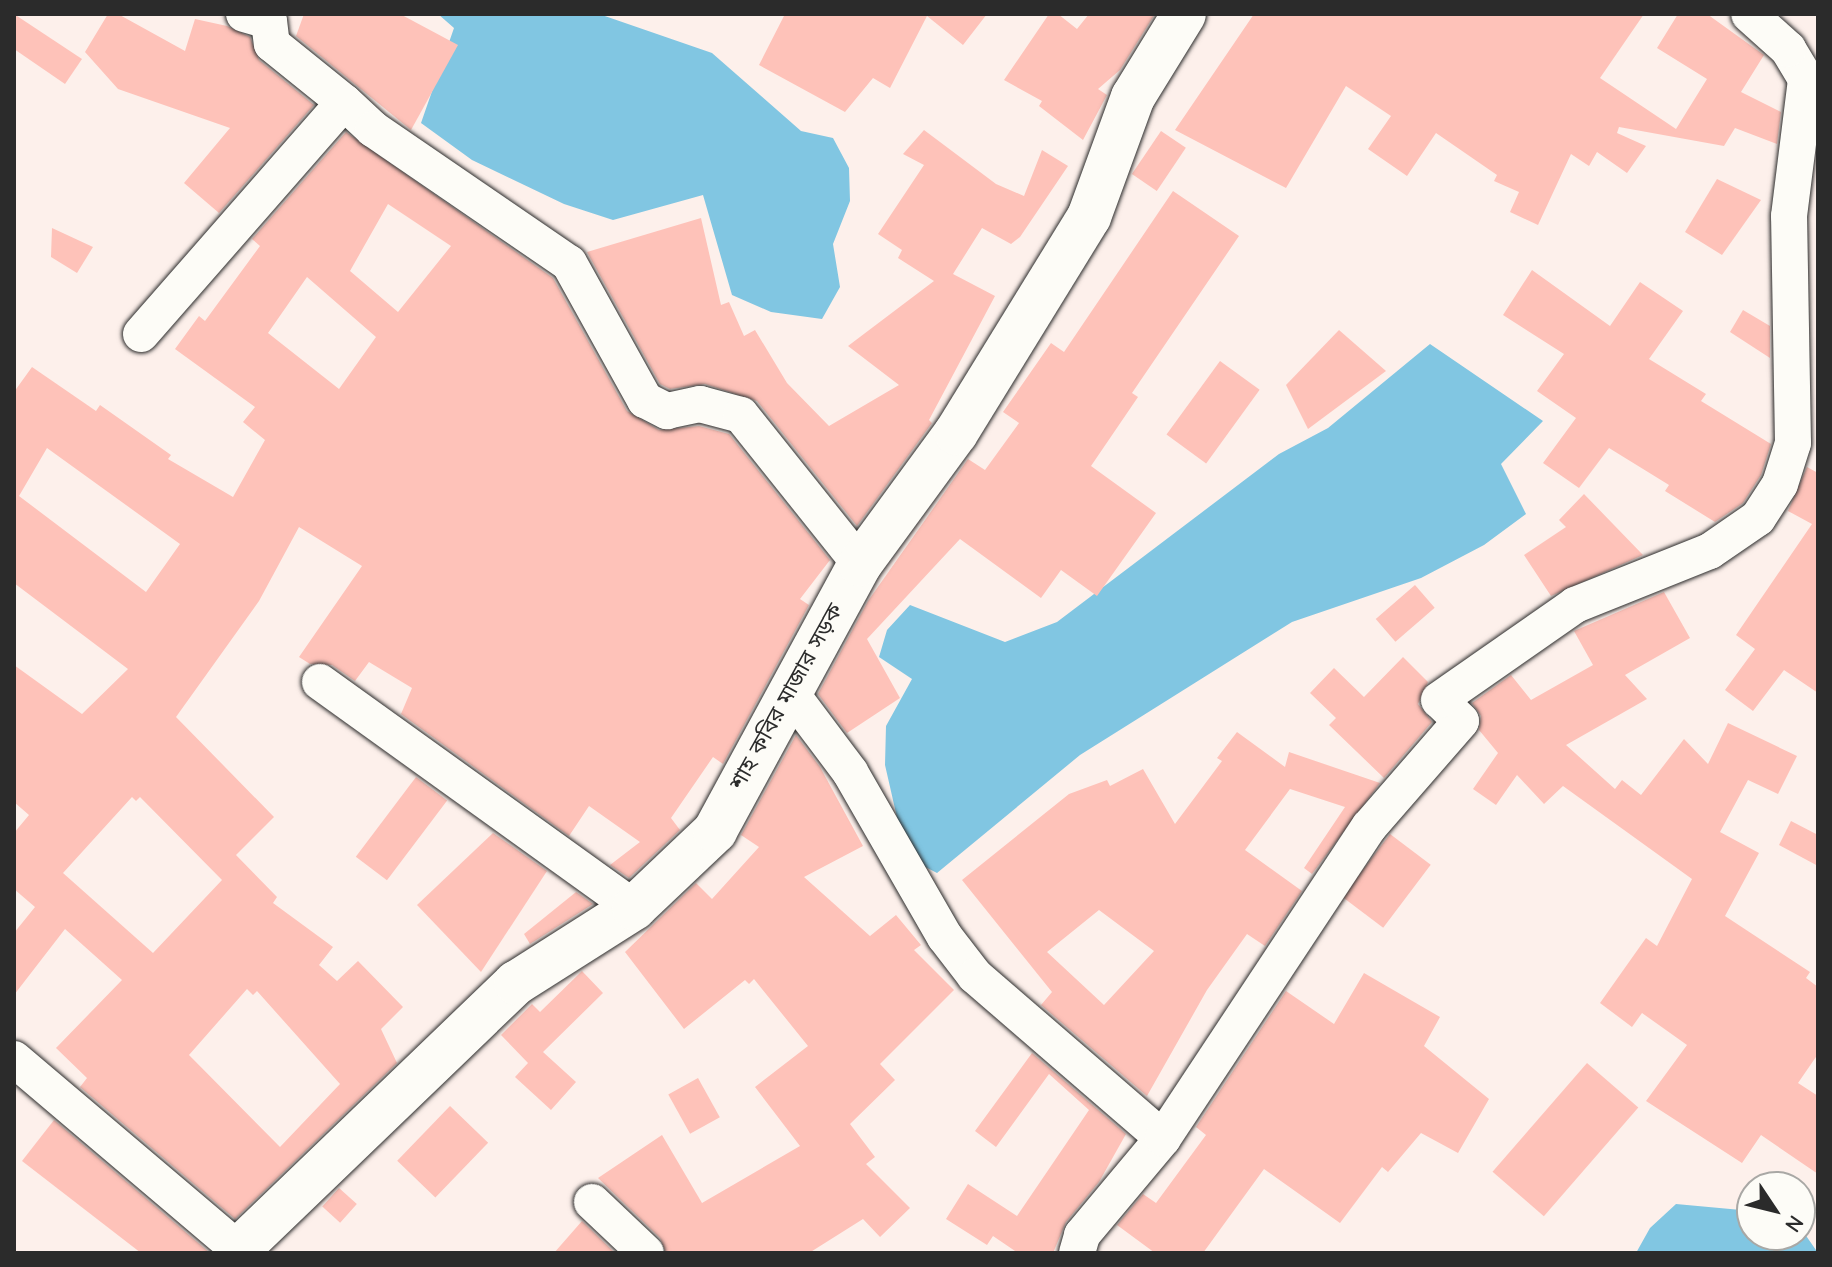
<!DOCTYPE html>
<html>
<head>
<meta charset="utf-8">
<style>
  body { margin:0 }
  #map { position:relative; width:1832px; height:1267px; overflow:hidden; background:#fdf0eb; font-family:"Comic Neue","Noto Sans Bengali",sans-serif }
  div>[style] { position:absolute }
  .water>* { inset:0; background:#81c6e2 }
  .building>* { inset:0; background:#fec2b9; transform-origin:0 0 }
  .roads { filter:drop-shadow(0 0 2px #2b2b2b) drop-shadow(0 0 2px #2b2b2b) }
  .minor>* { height:36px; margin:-18px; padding:0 18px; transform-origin:18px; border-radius:18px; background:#fdfcf7 }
  .tertiary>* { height:44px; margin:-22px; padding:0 22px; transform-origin:22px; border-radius:22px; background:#fdfcf7 }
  span { translate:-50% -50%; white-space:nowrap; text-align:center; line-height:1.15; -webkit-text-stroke:6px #fdfcf7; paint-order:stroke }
  .street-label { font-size:22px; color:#2b2b2b }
  .frame { position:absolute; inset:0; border:16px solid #2b2b2b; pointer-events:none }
  .north { position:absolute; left:1736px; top:1171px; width:80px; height:80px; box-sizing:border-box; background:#fdfcf7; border:2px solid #a9a8a5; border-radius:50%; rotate:125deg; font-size:22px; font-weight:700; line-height:32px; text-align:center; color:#2b2b2b }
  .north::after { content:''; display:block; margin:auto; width:28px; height:36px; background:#2b2b2b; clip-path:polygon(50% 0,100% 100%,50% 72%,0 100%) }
</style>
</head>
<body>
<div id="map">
  <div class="water">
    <i style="clip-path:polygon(438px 14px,599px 14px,712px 53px,801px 131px,833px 138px,849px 168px,850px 201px,833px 244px,840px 287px,822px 319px,771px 312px,732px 295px,703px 195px,613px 220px,564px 204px,472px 160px,421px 123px,454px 28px)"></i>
    <i style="clip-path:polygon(1430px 344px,1543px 421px,1501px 464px,1526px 514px,1484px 545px,1421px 578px,1292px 622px,1080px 755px,937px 873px,906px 857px,885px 765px,886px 726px,912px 679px,879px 657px,887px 630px,910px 605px,1005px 642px,1057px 622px,1279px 454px,1328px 428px)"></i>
    <i style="clip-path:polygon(1676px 1204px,1752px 1211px,1752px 1235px,1800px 1235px,1800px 1227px,1818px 1253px,1636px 1253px,1650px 1228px)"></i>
  </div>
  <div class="building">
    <i style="clip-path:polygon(14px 14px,82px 59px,65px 84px,14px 49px)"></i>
    <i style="clip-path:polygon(108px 14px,118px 14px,185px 51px,195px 19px,227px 26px,250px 37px,259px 60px,314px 105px,219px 213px,184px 183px,230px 128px,118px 89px,85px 52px)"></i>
    <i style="clip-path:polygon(304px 14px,400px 14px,458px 45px,411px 130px,296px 36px)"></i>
    <i style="clip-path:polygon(785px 14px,987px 14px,963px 45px,927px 16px,890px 88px,873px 78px,845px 112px,759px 65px)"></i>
    <i style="clip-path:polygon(1049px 14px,1058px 14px,1077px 29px,1089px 14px,1155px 14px,1120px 70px,1098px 89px,1107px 95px,1083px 140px,1039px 106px,1042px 101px,1004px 80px)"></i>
    <i style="clip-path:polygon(1254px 14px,1644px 14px,1600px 78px,1676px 129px,1707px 79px,1657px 48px,1678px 14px,1707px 14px,1764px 55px,1741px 92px,1781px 112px,1777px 144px,1735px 128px,1724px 146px,1619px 127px,1617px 133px,1646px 146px,1627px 173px,1597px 152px,1589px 166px,1571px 154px,1538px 225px,1510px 212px,1519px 192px,1494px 181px,1497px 175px,1436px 133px,1407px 176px,1368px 149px,1391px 116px,1346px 86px,1286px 188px,1175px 130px)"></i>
    <i style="clip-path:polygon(924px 130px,996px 184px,1024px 196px,1042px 150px,1068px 166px,1020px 237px,1011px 244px,982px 228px,953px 274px,995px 296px,929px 420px,932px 423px,857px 526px,757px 401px,705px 384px,670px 389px,660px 384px,587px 252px,701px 218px,721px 305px,729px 302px,744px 336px,755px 330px,787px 383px,829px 426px,899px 385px,848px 346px,934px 281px,898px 258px,902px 250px,878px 234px,924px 165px,903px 154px)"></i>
    <i style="left:1161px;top:131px;width:30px;height:52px;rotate:34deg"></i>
    <i style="clip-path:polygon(evenodd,346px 132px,553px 278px,627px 411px,659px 430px,699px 426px,729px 434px,830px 560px,800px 599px,809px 605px,723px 764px,713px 757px,671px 818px,680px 830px,629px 878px,610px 865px,640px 842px,589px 806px,569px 836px,401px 714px,412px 688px,369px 662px,355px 681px,332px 665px,310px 664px,299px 657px,362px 566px,299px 527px,259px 601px,176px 717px,274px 817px,236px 855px,277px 897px,273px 903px,333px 947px,319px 965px,337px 981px,358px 961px,403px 1007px,381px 1029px,397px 1063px,235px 1219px,80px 1087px,87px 1078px,56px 1048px,122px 980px,65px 929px,14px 995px,14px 933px,35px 907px,14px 889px,14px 833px,29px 815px,14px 802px,14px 665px,82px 714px,128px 669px,14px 583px,14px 392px,32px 367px,96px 411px,100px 405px,171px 455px,168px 459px,233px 497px,265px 440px,243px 422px,255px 407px,175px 349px,199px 316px,205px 321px,260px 246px,252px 239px,346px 132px,388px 204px,451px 246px,398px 312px,350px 271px,388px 204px,346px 132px,307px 277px,376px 337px,339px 389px,268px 333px,307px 277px,346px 132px,47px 448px,180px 544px,146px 592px,19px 496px,47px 448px,346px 132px,132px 797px,136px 801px,140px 797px,222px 880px,153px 953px,63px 873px,132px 797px,346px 132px,247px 989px,253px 995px,257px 991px,340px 1084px,280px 1147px,189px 1055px,247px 989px)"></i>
    <i style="clip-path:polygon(1717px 179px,1761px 200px,1722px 255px,1685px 232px)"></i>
    <i style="clip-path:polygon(1173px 191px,1239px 236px,1132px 393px,1138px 397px,1091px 466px,1156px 513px,1097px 596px,1061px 570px,1041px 598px,960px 539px,867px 639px,900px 698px,847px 733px,818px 694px,868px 601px,968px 459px,985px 470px,1019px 423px,1003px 412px,1051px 343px,1064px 352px)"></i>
    <i style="clip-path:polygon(52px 228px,93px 247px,77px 273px,51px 257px)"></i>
    <i style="clip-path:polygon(1532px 270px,1610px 326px,1640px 282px,1683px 311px,1649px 359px,1706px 394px,1701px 401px,1771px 444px,1761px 475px,1743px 503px,1715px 522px,1665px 491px,1669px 485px,1609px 448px,1579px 488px,1543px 463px,1576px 418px,1537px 391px,1564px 354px,1503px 315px)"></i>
    <i style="clip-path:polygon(1743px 310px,1770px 326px,1770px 358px,1730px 332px)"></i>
    <i style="clip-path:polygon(1339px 330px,1386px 371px,1308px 429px,1286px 385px)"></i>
    <i style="left:1220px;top:361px;width:49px;height:91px;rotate:36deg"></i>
    <i style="clip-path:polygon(1807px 467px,1818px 473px,1818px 693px,1784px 670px,1753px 711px,1725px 690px,1755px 649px,1736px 635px,1812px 524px,1788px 511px)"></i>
    <i style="clip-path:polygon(1584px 494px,1643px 555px,1551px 596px,1524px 555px,1566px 527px,1559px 520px)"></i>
    <i style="left:1415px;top:585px;width:30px;height:52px;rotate:49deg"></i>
    <i style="clip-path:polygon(1664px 592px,1690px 638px,1625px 675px,1647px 699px,1566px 745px,1615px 789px,1622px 780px,1641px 795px,1684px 739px,1708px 764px,1728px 723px,1797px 756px,1778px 794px,1748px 780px,1720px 832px,1759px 853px,1725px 916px,1810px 972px,1806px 978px,1818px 987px,1818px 1054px,1798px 1083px,1818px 1096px,1818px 1174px,1761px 1135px,1742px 1163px,1646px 1101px,1687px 1045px,1642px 1013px,1632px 1027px,1600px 1003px,1646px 938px,1657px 946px,1692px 879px,1563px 786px,1544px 804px,1517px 775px,1496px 805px,1473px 789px,1498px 753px,1479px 730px,1481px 716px,1472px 703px,1511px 675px,1531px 700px,1593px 665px,1574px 631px)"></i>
    <i style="clip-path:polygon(1403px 657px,1428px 682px,1418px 704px,1432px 722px,1384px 778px,1329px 725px,1336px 718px,1310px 693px,1334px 668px,1364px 697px)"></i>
    <i style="clip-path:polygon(evenodd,1237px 732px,1285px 767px,1289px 752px,1380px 783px,1312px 874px,1304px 868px,1345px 807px,1290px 789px,1245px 850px,1302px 891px,1265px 946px,1247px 934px,1207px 990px,1147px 1096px,1041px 1005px,1052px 992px,962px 880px,1069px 794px,1107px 780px,1110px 786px,1143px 769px,1175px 824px,1222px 761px,1217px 758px,1237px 732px,1099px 910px,1154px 951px,1104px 1005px,1047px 952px,1099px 910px)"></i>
    <i style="clip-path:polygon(796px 735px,820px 767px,863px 846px,804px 877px,870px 936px,896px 915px,921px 945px,914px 950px,954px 990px,880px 1064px,895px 1080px,850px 1124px,875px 1157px,866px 1164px,910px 1208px,880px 1237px,863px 1219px,809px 1253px,666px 1253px,660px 1238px,598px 1178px,662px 1135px,702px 1203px,800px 1146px,755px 1087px,808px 1046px,754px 979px,749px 984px,745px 980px,684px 1029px,625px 952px,696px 883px,712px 899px,759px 847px,741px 835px)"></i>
    <i style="left:416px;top:777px;width:39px;height:100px;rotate:37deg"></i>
    <i style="clip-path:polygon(1791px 821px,1818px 835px,1818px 866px,1779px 845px)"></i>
    <i style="clip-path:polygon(493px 833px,547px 871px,481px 972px,417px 905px)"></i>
    <i style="left:1390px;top:834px;width:51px;height:79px;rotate:37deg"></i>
    <i style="clip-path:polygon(576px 892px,593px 904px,530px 944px,524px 934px)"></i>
    <i style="clip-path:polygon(582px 971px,603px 993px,543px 1052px,576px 1082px,551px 1110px,515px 1077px,528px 1063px,501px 1035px,532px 1004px,540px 1012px)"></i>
    <i style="clip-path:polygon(1364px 973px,1440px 1017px,1424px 1046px,1489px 1099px,1458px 1153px,1421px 1133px,1388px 1172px,1382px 1167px,1340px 1223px,1264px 1169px,1203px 1253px,1155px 1253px,1117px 1225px,1143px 1194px,1156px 1203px,1206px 1135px,1196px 1127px,1286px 991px,1334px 1024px)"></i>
    <i style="clip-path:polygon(1032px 1053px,1126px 1134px,1099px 1182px,1066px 1222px,1053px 1253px,1018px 1253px,993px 1236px,987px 1245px,946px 1219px,968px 1184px,1017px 1216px,1089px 1110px,1049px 1074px,996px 1147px,975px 1131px)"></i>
    <i style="left:1587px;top:1063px;width:68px;height:144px;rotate:41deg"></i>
    <i style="left:698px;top:1078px;width:45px;height:34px;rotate:61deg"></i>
    <i style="left:450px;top:1106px;width:53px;height:76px;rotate:44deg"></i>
    <i style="clip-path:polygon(54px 1120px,210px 1253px,141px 1253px,22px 1161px)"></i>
    <i style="left:339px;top:1188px;width:24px;height:25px;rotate:42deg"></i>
    <i style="clip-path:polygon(582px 1221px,615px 1253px,554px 1253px)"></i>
  </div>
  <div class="roads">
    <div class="minor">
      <i style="left:244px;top:14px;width:26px;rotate:16deg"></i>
      <i style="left:269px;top:21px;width:23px;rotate:83deg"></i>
      <i style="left:272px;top:44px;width:92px;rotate:38.9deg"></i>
      <i style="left:141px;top:334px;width:308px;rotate:-48.8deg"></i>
      <i style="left:344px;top:102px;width:40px;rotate:43deg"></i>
      <i style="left:373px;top:129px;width:237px;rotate:34.4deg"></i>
      <i style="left:569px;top:263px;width:157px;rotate:61deg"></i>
      <i style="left:645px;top:400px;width:25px;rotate:27deg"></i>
      <i style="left:667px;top:411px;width:34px;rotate:-12deg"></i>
      <i style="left:700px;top:404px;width:42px;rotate:15deg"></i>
      <i style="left:741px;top:415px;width:191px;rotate:51.4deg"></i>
      <i style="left:320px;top:682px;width:387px;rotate:35.7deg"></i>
      <i style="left:790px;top:692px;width:100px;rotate:53.1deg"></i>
      <i style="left:850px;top:772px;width:190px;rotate:60.1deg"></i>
      <i style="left:945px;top:937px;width:49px;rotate:52.4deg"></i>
      <i style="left:975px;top:976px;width:248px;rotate:40.8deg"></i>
      <i style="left:14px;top:1059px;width:294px;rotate:40.3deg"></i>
      <i style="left:592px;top:1202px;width:74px;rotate:43.4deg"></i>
      <i style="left:1077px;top:1253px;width:19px;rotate:-74deg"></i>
      <i style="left:1082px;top:1235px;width:126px;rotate:-50.1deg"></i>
      <i style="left:1163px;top:1138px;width:373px;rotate:-56.5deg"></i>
      <i style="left:1369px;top:827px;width:140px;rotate:-49deg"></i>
      <i style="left:1461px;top:721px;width:30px;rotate:-136deg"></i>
      <i style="left:1439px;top:700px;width:166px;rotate:-34.9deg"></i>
      <i style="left:1575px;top:605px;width:145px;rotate:-21.8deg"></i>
      <i style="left:1710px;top:551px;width:58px;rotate:-34.5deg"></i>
      <i style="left:1758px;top:518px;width:40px;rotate:-57.1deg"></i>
      <i style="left:1780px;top:484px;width:43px;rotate:-72.4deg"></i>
      <i style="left:1793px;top:443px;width:227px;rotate:-91deg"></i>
      <i style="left:1789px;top:216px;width:138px;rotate:-82.9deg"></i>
      <i style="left:1806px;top:79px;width:35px;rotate:-121deg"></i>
      <i style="left:1788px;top:49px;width:52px;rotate:-138.1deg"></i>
    </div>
    <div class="tertiary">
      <i style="left:235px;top:1253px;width:390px;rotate:-43.9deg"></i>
      <i style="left:516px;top:983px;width:140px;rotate:-32.4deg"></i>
      <i style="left:634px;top:908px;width:112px;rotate:-43.5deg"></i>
      <i style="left:715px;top:831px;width:304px;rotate:-61.5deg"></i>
      <i style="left:860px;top:564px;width:162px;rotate:-53.8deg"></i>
      <i style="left:956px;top:433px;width:254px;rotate:-58.4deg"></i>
      <i style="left:1089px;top:217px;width:128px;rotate:-69.9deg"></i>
      <i style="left:1133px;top:97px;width:97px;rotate:-58.4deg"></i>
    </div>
  </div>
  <div class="street-label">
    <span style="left:787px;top:697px;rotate:-61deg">শাহ কবির মাজার সড়ক</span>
  </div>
  <div class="frame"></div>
  <div class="north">N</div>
</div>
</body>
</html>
